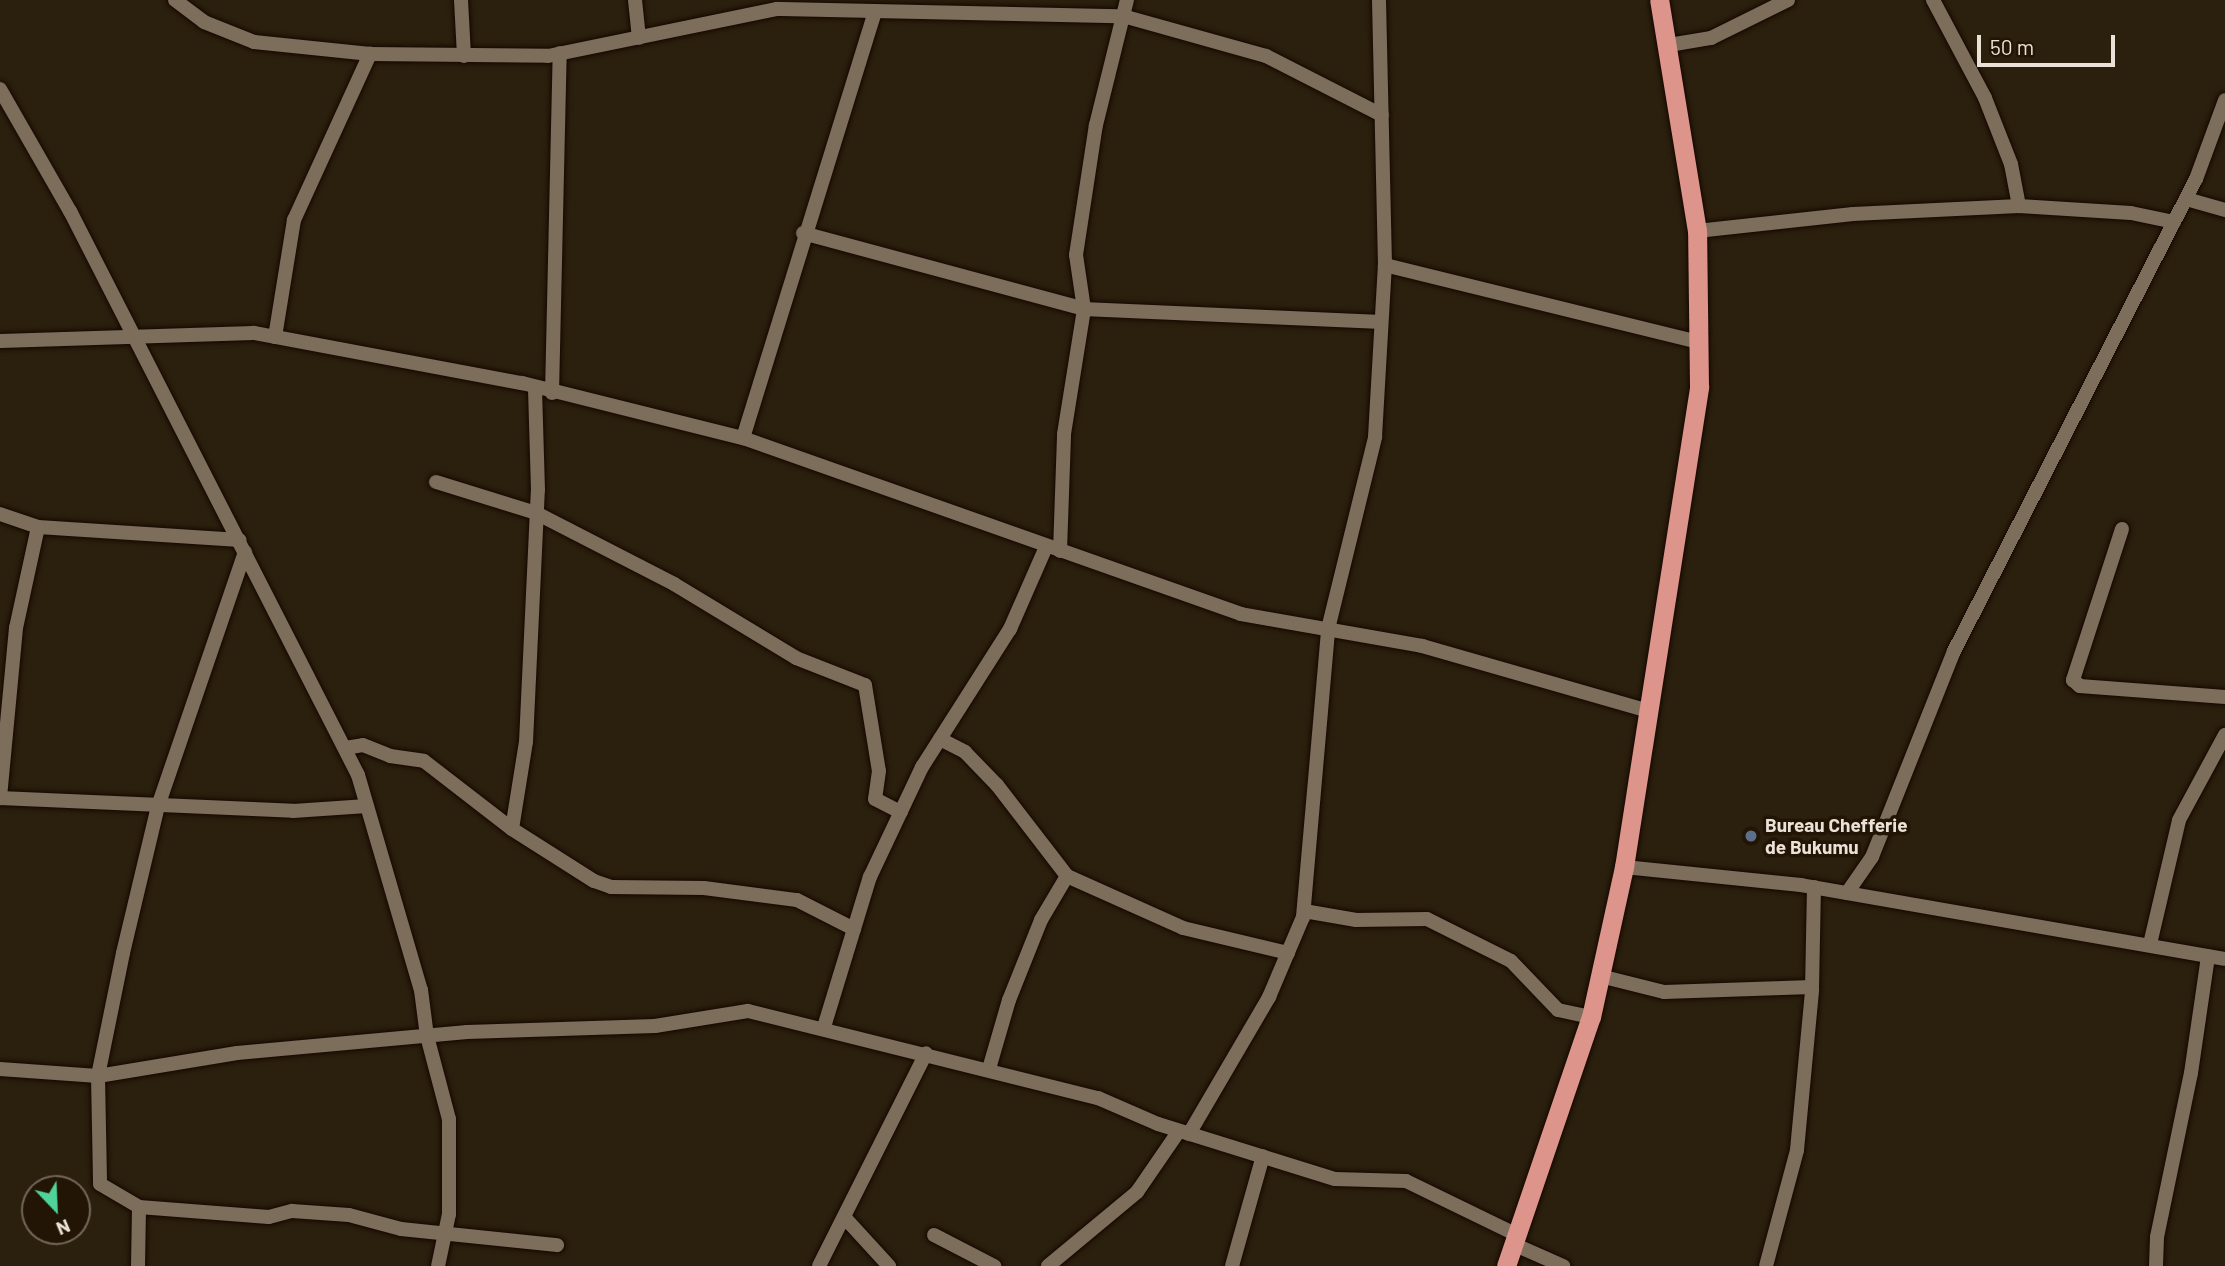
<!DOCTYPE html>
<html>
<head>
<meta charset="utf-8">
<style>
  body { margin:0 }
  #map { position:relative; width:2225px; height:1266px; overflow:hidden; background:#2b1f0d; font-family:Barlow,sans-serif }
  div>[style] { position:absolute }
  .roads { filter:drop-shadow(0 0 2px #140800) drop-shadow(0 0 2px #140800) }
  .minor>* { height:14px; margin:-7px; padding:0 7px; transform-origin:7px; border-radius:7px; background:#7d6e5b }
  .trunk>* { height:19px; margin:-9.5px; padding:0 9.5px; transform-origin:9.5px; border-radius:9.5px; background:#dc948b }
  .dots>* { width:19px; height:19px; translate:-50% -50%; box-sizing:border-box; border:4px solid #221505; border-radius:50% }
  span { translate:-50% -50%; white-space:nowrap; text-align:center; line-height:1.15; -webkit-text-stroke:7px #221505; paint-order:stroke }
  .poi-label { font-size:19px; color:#ebe2d7; font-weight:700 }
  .left { translate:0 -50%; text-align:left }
  .north { position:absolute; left:21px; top:1175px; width:70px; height:70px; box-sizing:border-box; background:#221505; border:2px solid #726759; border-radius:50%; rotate:157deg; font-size:19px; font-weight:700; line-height:28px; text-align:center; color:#ebe2d7 }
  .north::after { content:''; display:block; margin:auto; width:24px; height:32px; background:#50d398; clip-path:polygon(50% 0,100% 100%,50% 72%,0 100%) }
  .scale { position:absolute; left:1977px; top:35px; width:138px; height:32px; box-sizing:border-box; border:4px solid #ebe2d7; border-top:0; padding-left:9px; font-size:21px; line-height:24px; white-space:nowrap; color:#ebe2d7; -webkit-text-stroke:5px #221505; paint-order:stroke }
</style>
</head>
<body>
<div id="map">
  <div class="roads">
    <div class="minor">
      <i style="left:175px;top:0;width:36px;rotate:37deg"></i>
      <i style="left:204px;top:22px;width:54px;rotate:21.8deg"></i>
      <i style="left:254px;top:42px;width:117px;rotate:5.9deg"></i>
      <i style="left:461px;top:0;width:56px;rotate:86.9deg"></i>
      <i style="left:635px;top:0;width:38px;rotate:84deg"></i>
      <i style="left:1933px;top:0;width:111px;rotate:62deg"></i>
      <i style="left:1985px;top:98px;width:71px;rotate:68.5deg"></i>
      <i style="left:2011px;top:164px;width:43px;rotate:79.2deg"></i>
      <i style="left:1669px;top:45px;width:43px;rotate:-9.5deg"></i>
      <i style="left:1711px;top:38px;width:86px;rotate:-26.3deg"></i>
      <i style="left:0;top:89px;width:141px;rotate:60.2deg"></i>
      <i style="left:70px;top:211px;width:633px;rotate:62.95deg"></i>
      <i style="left:358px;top:775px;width:224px;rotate:73.7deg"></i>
      <i style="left:421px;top:990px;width:46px;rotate:82.6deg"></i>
      <i style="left:427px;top:1036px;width:86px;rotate:75.2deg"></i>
      <i style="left:449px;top:1119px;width:95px;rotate:90deg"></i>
      <i style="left:449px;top:1214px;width:53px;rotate:101.9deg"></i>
      <i style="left:2186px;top:199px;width:41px;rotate:15.8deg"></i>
      <i style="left:1697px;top:231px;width:157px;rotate:-6.2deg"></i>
      <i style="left:1853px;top:214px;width:166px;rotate:-2.8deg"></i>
      <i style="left:2019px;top:206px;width:112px;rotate:3.6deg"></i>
      <i style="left:2131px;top:213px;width:44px;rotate:11.8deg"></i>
      <i style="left:803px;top:233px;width:291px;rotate:15.1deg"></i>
      <i style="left:1084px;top:309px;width:297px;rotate:2.5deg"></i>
      <i style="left:1385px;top:265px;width:322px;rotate:13.8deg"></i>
      <i style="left:275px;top:337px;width:119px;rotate:-80.8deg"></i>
      <i style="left:294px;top:220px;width:183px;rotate:-65.4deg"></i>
      <i style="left:370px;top:54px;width:178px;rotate:0.6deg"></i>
      <i style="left:548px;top:56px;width:234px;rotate:-11.6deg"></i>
      <i style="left:777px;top:9px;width:346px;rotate:1.2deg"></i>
      <i style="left:1123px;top:16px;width:148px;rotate:15.6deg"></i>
      <i style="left:1266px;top:56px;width:130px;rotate:27deg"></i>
      <i style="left:0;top:341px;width:254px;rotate:-1.8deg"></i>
      <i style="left:254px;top:333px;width:273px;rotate:10.6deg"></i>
      <i style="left:522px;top:383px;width:228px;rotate:14deg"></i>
      <i style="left:743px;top:438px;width:528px;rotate:19.46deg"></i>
      <i style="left:1241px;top:614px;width:184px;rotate:10deg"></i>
      <i style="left:1422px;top:646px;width:236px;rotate:16deg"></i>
      <i style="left:552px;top:393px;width:340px;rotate:-88.7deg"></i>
      <i style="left:743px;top:438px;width:444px;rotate:-72.8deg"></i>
      <i style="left:436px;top:482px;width:105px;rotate:17.2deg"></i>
      <i style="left:536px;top:513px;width:155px;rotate:27.2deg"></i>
      <i style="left:674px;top:584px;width:143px;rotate:31.2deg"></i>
      <i style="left:796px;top:658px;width:74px;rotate:21.4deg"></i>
      <i style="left:865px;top:685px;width:87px;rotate:80.8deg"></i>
      <i style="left:879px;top:771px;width:28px;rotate:98deg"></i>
      <i style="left:875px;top:799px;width:29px;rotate:27deg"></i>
      <i style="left:0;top:514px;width:40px;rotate:18.9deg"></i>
      <i style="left:38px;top:527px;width:202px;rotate:3.7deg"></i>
      <i style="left:38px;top:527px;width:103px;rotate:102.3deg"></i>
      <i style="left:16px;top:628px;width:171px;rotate:95.4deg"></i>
      <i style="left:0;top:798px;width:293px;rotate:2.5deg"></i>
      <i style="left:293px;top:811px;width:74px;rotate:-3.9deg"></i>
      <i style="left:2122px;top:529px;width:159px;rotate:108deg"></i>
      <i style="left:2073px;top:680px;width:9px;rotate:41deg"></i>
      <i style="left:2080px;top:686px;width:145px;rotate:4.3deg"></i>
      <i style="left:1060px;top:551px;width:117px;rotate:-88deg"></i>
      <i style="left:1064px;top:434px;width:127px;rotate:-80.9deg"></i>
      <i style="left:1084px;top:309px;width:55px;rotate:-98.4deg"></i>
      <i style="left:1076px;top:255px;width:132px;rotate:-81.3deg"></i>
      <i style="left:1096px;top:125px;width:129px;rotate:-76.1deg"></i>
      <i style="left:245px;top:552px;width:268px;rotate:108.9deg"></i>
      <i style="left:158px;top:806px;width:151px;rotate:103.4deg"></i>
      <i style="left:123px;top:953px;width:126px;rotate:101.5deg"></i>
      <i style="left:98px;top:1076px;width:108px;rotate:88.9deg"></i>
      <i style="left:100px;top:1184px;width:45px;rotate:30.5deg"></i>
      <i style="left:139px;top:1207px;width:130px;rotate:4.4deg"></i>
      <i style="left:269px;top:1217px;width:24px;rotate:-15deg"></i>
      <i style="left:292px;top:1211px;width:57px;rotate:4deg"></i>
      <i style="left:349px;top:1215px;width:54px;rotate:15.1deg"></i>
      <i style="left:401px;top:1229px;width:157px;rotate:5.9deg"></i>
      <i style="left:940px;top:739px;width:28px;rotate:27deg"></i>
      <i style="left:965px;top:752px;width:46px;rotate:45.9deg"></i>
      <i style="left:997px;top:785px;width:115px;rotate:52.4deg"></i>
      <i style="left:1067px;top:876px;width:51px;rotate:120.6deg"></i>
      <i style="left:1041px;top:920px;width:86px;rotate:111.8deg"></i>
      <i style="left:1009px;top:1000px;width:72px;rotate:106.2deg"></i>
      <i style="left:345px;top:748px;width:18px;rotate:-9deg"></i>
      <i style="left:363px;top:745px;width:29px;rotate:22deg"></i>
      <i style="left:390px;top:756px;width:34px;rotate:8deg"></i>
      <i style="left:424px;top:761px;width:111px;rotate:37.7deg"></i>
      <i style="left:512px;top:829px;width:97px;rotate:32.4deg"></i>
      <i style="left:594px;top:881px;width:18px;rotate:19deg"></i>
      <i style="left:611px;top:887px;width:93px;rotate:0.6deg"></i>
      <i style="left:704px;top:888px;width:94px;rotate:7.4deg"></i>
      <i style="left:797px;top:900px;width:64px;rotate:27deg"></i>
      <i style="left:512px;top:829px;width:88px;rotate:-80.9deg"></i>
      <i style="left:526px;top:742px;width:252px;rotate:-87.3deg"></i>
      <i style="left:538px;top:490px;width:103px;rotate:-91.7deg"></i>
      <i style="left:1624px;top:867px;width:178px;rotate:5.8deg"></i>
      <i style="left:1801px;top:885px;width:430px;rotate:9.9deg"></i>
      <i style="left:1067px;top:876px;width:127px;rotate:24.1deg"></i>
      <i style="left:1183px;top:928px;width:108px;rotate:13.4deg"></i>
      <i style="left:1847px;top:893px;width:44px;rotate:-55.2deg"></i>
      <i style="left:1872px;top:857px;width:222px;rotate:-68.3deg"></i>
      <i style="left:1954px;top:651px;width:530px;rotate:-62.86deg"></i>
      <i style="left:2196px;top:179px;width:84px;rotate:-69.8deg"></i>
      <i style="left:1304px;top:911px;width:53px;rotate:9.8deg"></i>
      <i style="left:1356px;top:920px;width:71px;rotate:-0.8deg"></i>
      <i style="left:1427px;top:919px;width:94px;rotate:26.6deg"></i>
      <i style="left:1511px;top:961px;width:68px;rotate:46.2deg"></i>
      <i style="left:1558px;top:1010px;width:34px;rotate:12deg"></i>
      <i style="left:2150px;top:944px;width:127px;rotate:-76.8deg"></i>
      <i style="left:2179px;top:820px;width:97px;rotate:-61.6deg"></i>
      <i style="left:1600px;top:976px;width:66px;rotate:14deg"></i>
      <i style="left:1664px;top:992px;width:148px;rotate:-1.9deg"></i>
      <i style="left:824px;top:1027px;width:157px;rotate:-73deg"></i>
      <i style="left:870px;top:877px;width:122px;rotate:-64.7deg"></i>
      <i style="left:922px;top:767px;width:164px;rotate:-57.5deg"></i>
      <i style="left:1010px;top:629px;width:90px;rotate:-66.3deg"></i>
      <i style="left:0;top:1069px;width:98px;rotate:4.1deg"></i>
      <i style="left:98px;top:1076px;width:141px;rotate:-9.4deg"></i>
      <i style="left:237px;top:1053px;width:231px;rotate:-5.2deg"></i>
      <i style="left:467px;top:1032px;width:188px;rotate:-1.8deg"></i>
      <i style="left:655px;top:1026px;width:94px;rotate:-9.2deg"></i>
      <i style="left:748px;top:1011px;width:361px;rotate:14deg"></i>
      <i style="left:1098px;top:1098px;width:65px;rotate:23.4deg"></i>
      <i style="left:1158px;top:1124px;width:185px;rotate:17.3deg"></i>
      <i style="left:1335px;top:1179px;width:71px;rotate:1.6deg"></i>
      <i style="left:1406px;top:1181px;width:123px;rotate:25.9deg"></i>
      <i style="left:1189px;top:1134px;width:159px;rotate:-59.7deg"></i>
      <i style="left:1269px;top:997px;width:87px;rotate:-67deg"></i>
      <i style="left:1303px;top:917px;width:289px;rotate:-85deg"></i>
      <i style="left:1328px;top:629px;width:198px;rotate:-76.2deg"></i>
      <i style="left:1375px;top:437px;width:172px;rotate:-86.7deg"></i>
      <i style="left:1385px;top:265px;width:265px;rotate:-91.3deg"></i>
      <i style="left:846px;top:1219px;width:64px;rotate:47.5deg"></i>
      <i style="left:934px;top:1235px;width:68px;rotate:27.3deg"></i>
      <i style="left:1513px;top:1244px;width:55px;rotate:23.7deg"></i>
      <i style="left:138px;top:1266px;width:59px;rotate:-89deg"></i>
      <i style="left:819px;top:1266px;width:238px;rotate:-63.3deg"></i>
      <i style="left:1048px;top:1266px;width:116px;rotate:-39.7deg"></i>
      <i style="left:1137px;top:1192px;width:74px;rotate:-55.5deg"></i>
      <i style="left:1232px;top:1266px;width:114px;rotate:-74.3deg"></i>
      <i style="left:1766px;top:1266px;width:120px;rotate:-75deg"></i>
      <i style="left:1797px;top:1150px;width:161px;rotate:-84.6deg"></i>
      <i style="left:1812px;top:990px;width:103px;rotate:-88.9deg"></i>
      <i style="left:2156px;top:1266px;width:29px;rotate:-88deg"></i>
      <i style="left:2157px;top:1237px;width:167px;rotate:-78.3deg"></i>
      <i style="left:2191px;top:1073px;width:118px;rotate:-81.7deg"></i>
    </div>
    <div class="trunk">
      <i style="left:1506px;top:1266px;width:263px;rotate:-71.2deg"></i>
      <i style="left:1591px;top:1017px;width:154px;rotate:-77.6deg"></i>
      <i style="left:1624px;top:867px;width:486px;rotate:-81.1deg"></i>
      <i style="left:1699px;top:387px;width:156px;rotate:-90.7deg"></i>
      <i style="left:1697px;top:231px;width:234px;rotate:-99.3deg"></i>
    </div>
  </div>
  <div class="dots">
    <i style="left:1751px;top:836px;background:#5c6f8a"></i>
  </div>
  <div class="poi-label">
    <span class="left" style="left:1765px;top:836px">Bureau Chefferie<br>de Bukumu</span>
  </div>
  <div class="north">N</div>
  <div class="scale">50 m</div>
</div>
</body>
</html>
